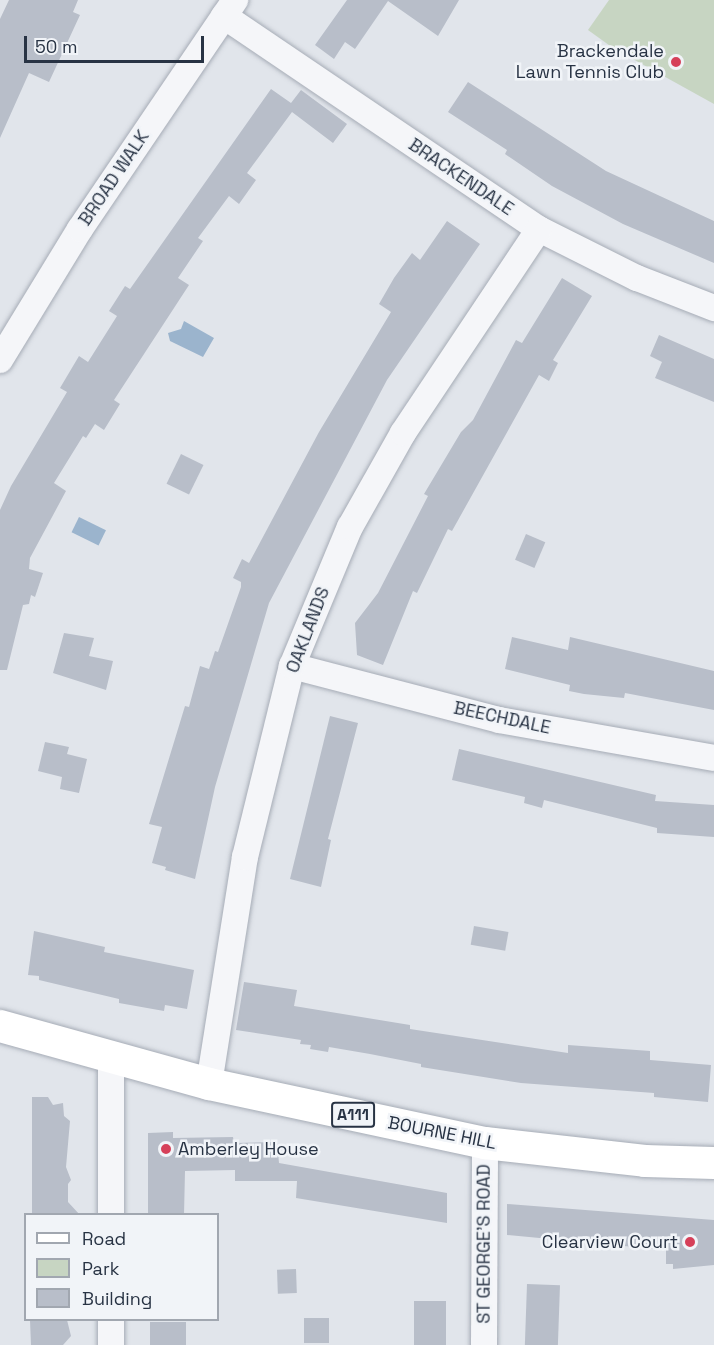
<!DOCTYPE html>
<html>
<head>
<meta charset="utf-8">
<style>
  body { margin:0 }
  #map { position:relative; width:714px; height:1345px; overflow:hidden; background:#e1e5eb; font-family:"Space Grotesk",sans-serif }
  div>[style] { position:absolute }
  .green>* { inset:0; background:#c7d5c2 }
  .water>* { inset:0; background:#9bb4cd; transform-origin:0 0 }
  .building>* { inset:0; background:#b8bec9; transform-origin:0 0 }
  .roads { filter:drop-shadow(0 0 2px #a6acb6) drop-shadow(0 0 2px #a6acb6) }
  .minor>* { height:26px; margin:-13px; padding:0 13px; transform-origin:13px; border-radius:13px; background:#f5f6f9 }
  .major>* { height:32px; margin:-16px; padding:0 16px; transform-origin:16px; border-radius:16px; background:#fff }
  .dots>* { width:16px; height:16px; translate:-50% -50%; box-sizing:border-box; border:3px solid #f1f4f8; border-radius:50% }
  span { translate:-50% -50%; white-space:nowrap; text-align:center; line-height:1.15; -webkit-text-stroke:5px #f1f4f8; paint-order:stroke }
  .shield-label span { padding:2px 4px; background:#f1f4f8; border:2px solid; border-radius:4px; -webkit-text-stroke-width:0 }
  .shield-label { font-size:16px; color:#283344; font-weight:700 }
  .poi-label { font-size:18px; color:#283344 }
  .right { translate:-100% -50%; text-align:right }
  .left { translate:0 -50%; text-align:left }
  .street-label { font-size:18px; color:#283344 }
  .legend { position:absolute; left:24px; top:1213px; width:195px; height:108px; box-sizing:border-box; background:#f1f4f8; border:2px solid #a1a7b0; margin:0; padding:8px 10px; list-style:none; font-size:18px; color:#283344 }
  .legend li { display:flex; align-items:center; gap:12px; height:30px }
  .legend b { width:30px; border:2px solid #a1a7b0 }
  .scale { position:absolute; left:24px; top:36px; width:180px; height:27px; box-sizing:border-box; border:3px solid #283344; border-top:0; padding-left:8px; font-size:18px; line-height:21px; white-space:nowrap; color:#283344; -webkit-text-stroke:4px #f1f4f8; paint-order:stroke }
</style>
</head>
<body>
<div id="map">
  <div class="green">
    <i style="clip-path:polygon(609px 0,714px 0,714px 104px,613px 48px,588px 30px)"></i>
  </div>
  <div class="water">
    <i style="clip-path:polygon(184px 321px,214px 338px,203px 357px,170px 341px,168px 333px,181px 329px)"></i>
    <i style="left:79px;top:517px;width:30px;height:17px;rotate:26deg"></i>
  </div>
  <div class="building">
    <i style="clip-path:polygon(9px 0,78px 0,73px 12px,80px 15px,49px 82px,29px 73px,0 138px,0 19px)"></i>
    <i style="clip-path:polygon(347px 0,459px 0,438px 36px,388px 1px,355px 49px,345px 42px,334px 59px,315px 45px)"></i>
    <i style="clip-path:polygon(468px 82px,606px 171px,714px 221px,714px 263px,623px 224px,552px 186px,505px 154px,507px 150px,448px 112px)"></i>
    <i style="clip-path:polygon(271px 89px,291px 103px,301px 90px,347px 124px,333px 143px,292px 112px,247px 173px,256px 180px,239px 204px,229px 196px,198px 238px,203px 241px,178px 278px,189px 285px,114px 400px,120px 404px,104px 430px,95px 424px,86px 438px,83px 436px,54px 483px,66px 491px,30px 558px,29px 569px,43px 573px,35px 597px,31px 595px,29px 604px,23px 605px,7px 670px,0 670px,0 510px,11px 486px,67px 392px,60px 388px,79px 356px,88px 362px,117px 316px,109px 311px,125px 286px,130px 289px)"></i>
    <i style="clip-path:polygon(447px 221px,480px 244px,387px 380px,269px 603px,215px 787px,195px 879px,165px 870px,166px 867px,152px 863px,162px 827px,149px 824px,185px 706px,189px 707px,200px 666px,209px 669px,215px 651px,218px 652px,241px 587px,241px 582px,233px 578px,242px 559px,249px 563px,319px 432px,391px 312px,379px 304px,394px 278px,412px 253px,420px 260px)"></i>
    <i style="clip-path:polygon(562px 278px,592px 296px,553px 360px,558px 363px,549px 381px,539px 375px,452px 531px,448px 529px,417px 593px,413px 591px,383px 665px,357px 655px,355px 623px,378px 593px,428px 496px,424px 494px,461px 432px,473px 420px,516px 340px,522px 343px)"></i>
    <i style="clip-path:polygon(659px 335px,714px 359px,714px 402px,655px 378px,662px 362px,650px 356px)"></i>
    <i style="left:181px;top:454px;width:25px;height:33px;rotate:26deg"></i>
    <i style="left:526px;top:534px;width:21px;height:28px;rotate:23deg"></i>
    <i style="clip-path:polygon(64px 633px,94px 638px,89px 656px,113px 661px,106px 690px,53px 673px)"></i>
    <i style="clip-path:polygon(512px 637px,568px 650px,570px 637px,714px 671px,714px 710px,625px 693px,624px 698px,584px 694px,569px 691px,570px 685px,505px 669px)"></i>
    <i style="clip-path:polygon(330px 716px,358px 723px,328px 839px,331px 840px,321px 887px,290px 879px)"></i>
    <i style="clip-path:polygon(45px 742px,69px 747px,67px 754px,87px 759px,79px 793px,60px 789px,62px 777px,38px 771px)"></i>
    <i style="clip-path:polygon(459px 749px,656px 795px,655px 801px,714px 805px,714px 837px,657px 833px,657px 828px,544px 800px,542px 808px,524px 803px,525px 797px,452px 780px)"></i>
    <i style="left:474px;top:926px;width:35px;height:19px;rotate:10deg"></i>
    <i style="clip-path:polygon(34px 931px,105px 947px,104px 952px,194px 970px,187px 1009px,165px 1005px,164px 1011px,119px 1003px,119px 999px,39px 980px,39px 976px,28px 975px)"></i>
    <i style="clip-path:polygon(244px 982px,297px 990px,294px 1006px,410px 1025px,410px 1029px,568px 1053px,568px 1045px,650px 1051px,650px 1060px,711px 1065px,708px 1102px,654px 1097px,654px 1093px,521px 1083px,421px 1067px,421px 1064px,370px 1054px,329px 1047px,328px 1052px,310px 1049px,311px 1045px,300px 1044px,301px 1040px,236px 1030px)"></i>
    <i style="clip-path:polygon(32px 1097px,48px 1097px,53px 1105px,63px 1103px,64px 1116px,70px 1121px,66px 1167px,71px 1180px,68px 1184px,68px 1202px,80px 1215px,32px 1215px)"></i>
    <i style="clip-path:polygon(173px 1132px,173px 1138px,233px 1137px,234px 1143px,277px 1142px,279px 1163px,447px 1193px,447px 1223px,296px 1198px,297px 1181px,235px 1181px,235px 1170px,185px 1171px,184px 1215px,148px 1215px,148px 1133px)"></i>
    <i style="clip-path:polygon(507px 1204px,714px 1220px,714px 1265px,673px 1269px,673px 1264px,666px 1264px,666px 1250px,507px 1235px)"></i>
    <i style="left:296px;top:1269px;width:24px;height:19px;rotate:88deg"></i>
    <i style="left:527px;top:1284px;width:33px;height:61px;rotate:2deg"></i>
    <i style="left:414px;top:1301px;width:32px;height:44px"></i>
    <i style="left:304px;top:1318px;width:25px;height:25px"></i>
    <i style="clip-path:polygon(30px 1320px,67px 1320px,71px 1336px,63px 1345px,31px 1345px)"></i>
    <i style="left:150px;top:1322px;width:36px;height:23px"></i>
  </div>
  <div class="roads">
    <div class="minor">
      <i style="left:224px;top:16px;width:380px;rotate:34.1deg"></i>
      <i style="left:539px;top:229px;width:110px;rotate:26.6deg"></i>
      <i style="left:637px;top:278px;width:83px;rotate:21.3deg"></i>
      <i style="left:0;top:360px;width:153px;rotate:-58.6deg"></i>
      <i style="left:80px;top:229px;width:277px;rotate:-55.9deg"></i>
      <i style="left:292px;top:666px;width:214px;rotate:14.6deg"></i>
      <i style="left:499px;top:720px;width:218px;rotate:10deg"></i>
      <i style="left:111px;top:1058px;width:156px;rotate:90deg"></i>
      <i style="left:209px;top:1084px;width:230px;rotate:-81deg"></i>
      <i style="left:245px;top:857px;width:197px;rotate:-76.2deg"></i>
      <i style="left:292px;top:666px;width:151px;rotate:-67.4deg"></i>
      <i style="left:350px;top:527px;width:108px;rotate:-60.6deg"></i>
      <i style="left:403px;top:433px;width:245px;rotate:-56.3deg"></i>
      <i style="left:111px;top:1320px;width:25px;rotate:90deg"></i>
      <i style="left:484px;top:1345px;width:202px;rotate:-89.7deg"></i>
    </div>
    <div class="major">
      <i style="left:0;top:1026px;width:217px;rotate:15.5deg"></i>
      <i style="left:209px;top:1084px;width:282px;rotate:12.1deg"></i>
      <i style="left:485px;top:1143px;width:161px;rotate:6.4deg"></i>
      <i style="left:645px;top:1161px;width:69px;rotate:1.7deg"></i>
    </div>
  </div>
  <div class="dots">
    <i style="left:676px;top:62px;background:#d64059"></i>
    <i style="left:166px;top:1149px;background:#d64059"></i>
    <i style="left:690px;top:1242px;background:#d64059"></i>
  </div>
  <div class="shield-label">
    <span style="left:353px;top:1115px">A111</span>
  </div>
  <div class="poi-label">
    <span class="right" style="left:664px;top:62px">Brackendale<br>Lawn Tennis Club</span>
    <span class="left" style="left:178px;top:1149px">Amberley House</span>
    <span class="right" style="left:678px;top:1242px">Clearview Court</span>
  </div>
  <div class="street-label">
    <span style="left:461px;top:177px;rotate:34deg">BRACKENDALE</span>
    <span style="left:114px;top:178px;rotate:-56deg">BROAD WALK</span>
    <span style="left:308px;top:630px;rotate:-69deg">OAKLANDS</span>
    <span style="left:502px;top:718px;rotate:12deg">BEECHDALE</span>
    <span style="left:442px;top:1133px;rotate:11deg">BOURNE HILL</span>
    <span style="left:484px;top:1244px;rotate:-90deg">ST GEORGE'S ROAD</span>
  </div>
  <ul class="legend">
  <li><b style="height:8px;background:#fff"></b>Road</li>
  <li><b style="height:16px;background:#c7d5c2"></b>Park</li>
  <li><b style="height:16px;background:#b8bec9"></b>Building</li>
  </ul>
  <div class="scale">50 m</div>
</div>
</body>
</html>
